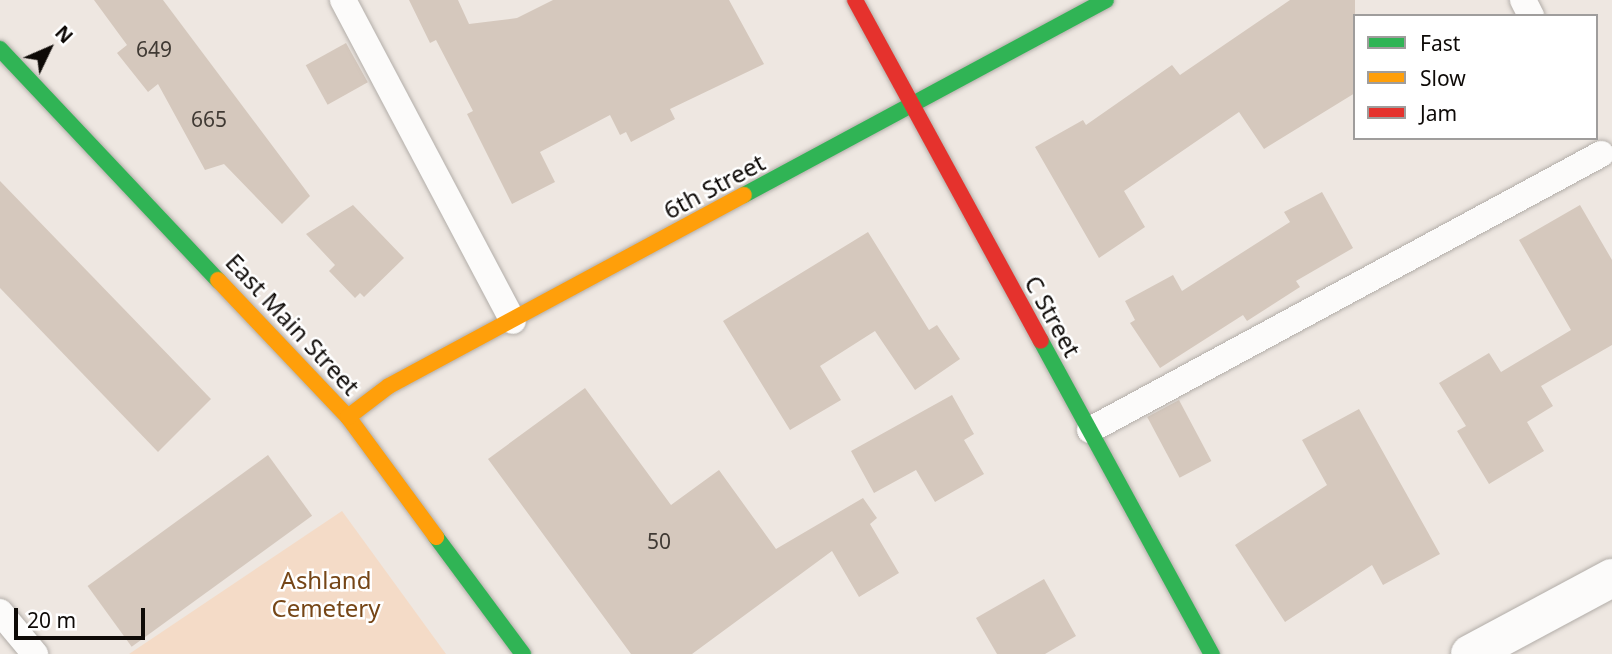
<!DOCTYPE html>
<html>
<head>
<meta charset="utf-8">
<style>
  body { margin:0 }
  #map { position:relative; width:1612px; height:654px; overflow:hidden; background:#eee7e1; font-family:"Noto Sans",sans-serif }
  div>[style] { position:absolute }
  .green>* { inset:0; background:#f4dbc7 }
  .building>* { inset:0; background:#d5c8bd; transform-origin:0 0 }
  .roads { filter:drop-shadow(0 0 2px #b2ada8) drop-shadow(0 0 2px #b2ada8) }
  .lane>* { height:26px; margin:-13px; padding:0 13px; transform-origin:13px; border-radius:13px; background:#fcfbfa }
  .street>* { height:38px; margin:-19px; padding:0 19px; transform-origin:19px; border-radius:19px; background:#fcfbfa }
  .fast>* { height:16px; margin:-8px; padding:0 8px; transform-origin:8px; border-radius:8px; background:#30b455 }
  .slow>* { height:16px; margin:-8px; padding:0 8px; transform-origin:8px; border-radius:8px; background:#ff9f0a }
  .jam>* { height:16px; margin:-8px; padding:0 8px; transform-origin:8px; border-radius:8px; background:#e5322d }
  span { translate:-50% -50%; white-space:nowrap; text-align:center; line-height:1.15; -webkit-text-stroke:5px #fff; paint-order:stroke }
  .number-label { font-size:21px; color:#403a34 }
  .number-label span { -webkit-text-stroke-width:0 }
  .street-label { font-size:24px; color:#0e0a07 }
  .park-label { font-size:24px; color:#764617 }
  .legend { position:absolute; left:1353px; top:14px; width:245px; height:126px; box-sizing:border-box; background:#fff; border:2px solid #9f9d9c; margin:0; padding:9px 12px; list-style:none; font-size:21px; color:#0e0a07 }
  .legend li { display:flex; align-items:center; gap:14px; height:35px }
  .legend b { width:35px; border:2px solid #9f9d9c }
  .north { position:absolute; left:14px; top:14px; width:70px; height:70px; -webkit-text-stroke:5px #fff; paint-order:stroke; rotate:46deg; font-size:19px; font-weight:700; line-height:28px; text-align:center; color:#0e0a07 }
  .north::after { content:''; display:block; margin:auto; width:24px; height:32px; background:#0e0a07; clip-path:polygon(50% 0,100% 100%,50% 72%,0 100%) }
  .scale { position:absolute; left:14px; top:608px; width:131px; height:32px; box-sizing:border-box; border:4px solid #0e0a07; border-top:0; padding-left:9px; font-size:21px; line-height:24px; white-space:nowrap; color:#0e0a07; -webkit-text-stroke:5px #fff; paint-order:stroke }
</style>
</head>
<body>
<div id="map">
  <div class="green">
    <i style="clip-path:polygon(342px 511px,446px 654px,129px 654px)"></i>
  </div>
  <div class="building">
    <i style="clip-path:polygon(94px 0,163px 0,310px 196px,282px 224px,224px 164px,205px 170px,158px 84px,148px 92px,117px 53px,127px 45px)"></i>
    <i style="clip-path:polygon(409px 0,458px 0,469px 24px,517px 18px,553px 0,729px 0,764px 64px,670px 109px,675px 119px,631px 142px,626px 132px,620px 135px,610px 115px,540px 152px,555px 182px,512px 204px,467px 114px,473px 111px,436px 40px,430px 43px)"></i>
    <i style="clip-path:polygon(1290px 0,1355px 0,1355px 93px,1264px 149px,1239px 112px,1124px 191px,1145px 227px,1099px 258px,1035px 147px,1083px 120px,1086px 125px,1172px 65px,1180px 75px)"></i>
    <i style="left:346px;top:43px;width:45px;height:46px;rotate:61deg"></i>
    <i style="clip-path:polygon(0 181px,211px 399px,158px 452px,0 288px)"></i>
    <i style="clip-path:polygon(1322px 192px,1353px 248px,1296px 281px,1300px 287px,1247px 321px,1243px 315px,1160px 368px,1130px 323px,1135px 320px,1125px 301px,1173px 275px,1182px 291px,1290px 222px,1284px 212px)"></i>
    <i style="clip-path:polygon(353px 205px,404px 258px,364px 297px,360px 293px,355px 298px,329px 271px,335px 265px,306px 234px)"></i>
    <i style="clip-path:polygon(1580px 205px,1612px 260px,1612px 345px,1541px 386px,1553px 406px,1527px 422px,1544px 451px,1489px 484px,1457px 431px,1466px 426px,1439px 383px,1489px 353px,1501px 372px,1571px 330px,1519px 240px)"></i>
    <i style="clip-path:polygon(868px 232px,929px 330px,937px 325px,960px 359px,915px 390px,875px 331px,820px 366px,841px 400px,790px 430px,723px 321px)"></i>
    <i style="clip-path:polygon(585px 388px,671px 505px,719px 470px,776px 549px,863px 498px,877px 518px,870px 524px,899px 573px,859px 597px,832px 551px,692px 654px,631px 654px,488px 459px)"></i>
    <i style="clip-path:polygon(952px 395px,974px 434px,964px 440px,984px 474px,935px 502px,916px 470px,874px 493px,851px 451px)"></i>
    <i style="left:1179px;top:400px;width:69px;height:36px;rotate:62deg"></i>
    <i style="clip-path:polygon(1359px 409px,1440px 554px,1383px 585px,1372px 565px,1285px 622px,1235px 545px,1327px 485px,1302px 440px)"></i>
    <i style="left:268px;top:455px;width:75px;height:223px;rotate:54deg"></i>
    <i style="clip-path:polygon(1044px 579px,1076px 636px,1045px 654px,997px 654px,976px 618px)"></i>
  </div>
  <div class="roads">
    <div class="lane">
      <i style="left:343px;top:0;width:363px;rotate:62.1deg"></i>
      <i style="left:1523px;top:0;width:18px;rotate:63deg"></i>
      <i style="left:1090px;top:430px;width:581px;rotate:-28.37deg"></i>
      <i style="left:0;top:612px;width:55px;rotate:50.2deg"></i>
    </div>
    <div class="street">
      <i style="left:1470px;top:654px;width:161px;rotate:-28.2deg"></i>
    </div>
    <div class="fast">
      <i style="left:0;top:49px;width:318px;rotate:46.7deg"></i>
      <i style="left:744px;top:195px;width:411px;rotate:-28.3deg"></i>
      <i style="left:1041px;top:341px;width:357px;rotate:61.4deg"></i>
      <i style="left:436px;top:537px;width:146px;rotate:53.4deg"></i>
    </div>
    <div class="slow">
      <i style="left:218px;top:280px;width:189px;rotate:46.5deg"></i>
      <i style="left:348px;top:417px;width:149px;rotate:53.7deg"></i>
      <i style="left:348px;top:417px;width:51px;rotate:-37.1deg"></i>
      <i style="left:389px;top:386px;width:403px;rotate:-28.3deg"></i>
    </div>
    <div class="jam">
      <i style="left:855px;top:0;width:388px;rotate:61.4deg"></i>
    </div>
  </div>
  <div class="number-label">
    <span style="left:154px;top:49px">649</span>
    <span style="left:209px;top:119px">665</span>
    <span style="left:659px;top:541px">50</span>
  </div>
  <div class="street-label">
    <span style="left:714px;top:186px;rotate:-28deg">6th Street</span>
    <span style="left:1053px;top:316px;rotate:61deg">C Street</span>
    <span style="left:293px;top:324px;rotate:47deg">East Main Street</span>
  </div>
  <div class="park-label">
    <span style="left:326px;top:594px">Ashland<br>Cemetery</span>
  </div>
  <ul class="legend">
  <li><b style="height:9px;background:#30b455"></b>Fast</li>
  <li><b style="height:9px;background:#ff9f0a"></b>Slow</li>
  <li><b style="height:9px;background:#e5322d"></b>Jam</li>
  </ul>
  <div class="north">N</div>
  <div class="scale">20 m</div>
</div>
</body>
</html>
